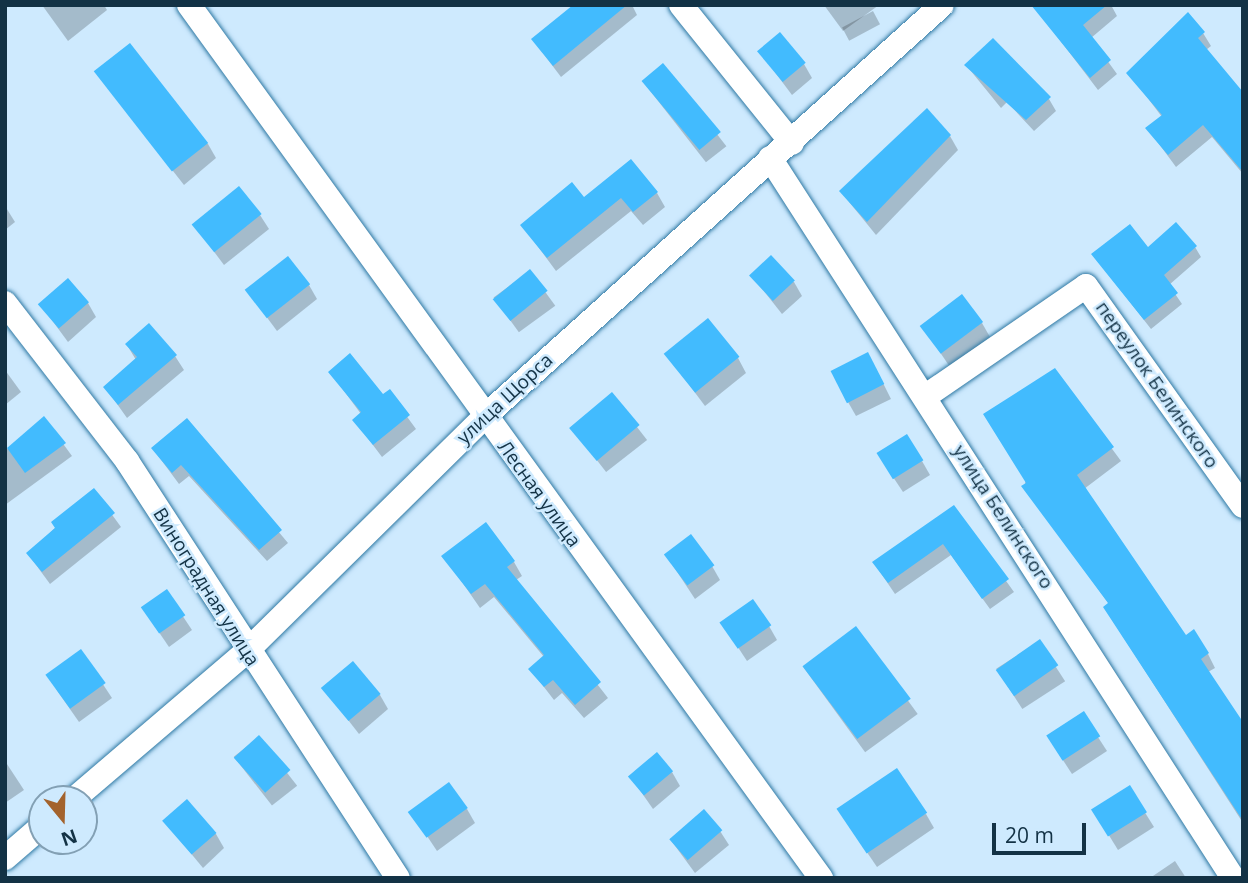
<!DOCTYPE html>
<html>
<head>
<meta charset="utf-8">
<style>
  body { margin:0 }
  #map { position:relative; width:1248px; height:883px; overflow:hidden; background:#ceeafe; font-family:"Open Sans",sans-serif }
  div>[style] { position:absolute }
  .shadow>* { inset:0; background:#0003; transform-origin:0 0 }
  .building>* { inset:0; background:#42bbfe; transform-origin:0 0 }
  .roads { filter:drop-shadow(0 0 2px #2f79a4) drop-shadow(0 0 2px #2f79a4) }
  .minor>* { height:24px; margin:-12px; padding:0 12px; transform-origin:12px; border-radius:12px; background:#fff }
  span { translate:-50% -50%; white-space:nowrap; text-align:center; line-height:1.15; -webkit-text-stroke:5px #ceeafe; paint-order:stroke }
  .street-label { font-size:19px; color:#133245 }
  .frame { position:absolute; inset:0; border:7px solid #133245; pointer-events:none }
  .north { position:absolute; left:28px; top:785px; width:70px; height:70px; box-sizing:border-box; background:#ceeafe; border:2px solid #83a0b4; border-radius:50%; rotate:161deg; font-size:19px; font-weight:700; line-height:28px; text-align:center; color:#133245 }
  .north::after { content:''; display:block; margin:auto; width:24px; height:32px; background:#a3632d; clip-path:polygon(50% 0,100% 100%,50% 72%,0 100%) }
  .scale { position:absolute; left:992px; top:823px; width:94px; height:32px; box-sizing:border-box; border:4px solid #133245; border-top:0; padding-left:9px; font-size:21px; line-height:24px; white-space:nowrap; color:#133245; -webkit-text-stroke:5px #ceeafe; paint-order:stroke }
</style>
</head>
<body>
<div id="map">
  <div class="shadow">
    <i style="clip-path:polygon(42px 5px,104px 5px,107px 10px,68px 41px)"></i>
    <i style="clip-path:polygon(576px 5px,632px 5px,637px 15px,561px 77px,533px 40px)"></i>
    <i style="clip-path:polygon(824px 5px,879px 5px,843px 31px)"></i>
    <i style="clip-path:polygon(1050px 5px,1111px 5px,1117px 16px,1091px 38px,1117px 74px,1098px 90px,1040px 14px)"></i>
    <i style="left:873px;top:11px;width:15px;height:35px;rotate:62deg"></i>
    <i style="clip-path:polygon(1203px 33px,1211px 46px,1206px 50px,1243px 95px,1243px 174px,1212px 137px,1176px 167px,1148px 129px,1162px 117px,1129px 73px)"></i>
    <i style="clip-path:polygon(759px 51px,804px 64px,812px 78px,792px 95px)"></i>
    <i style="left:663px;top:65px;width:103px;height:26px;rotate:52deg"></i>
    <i style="clip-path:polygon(966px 65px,1049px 99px,1056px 111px,1034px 131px,1007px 102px,1001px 108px)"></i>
    <i style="clip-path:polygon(96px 73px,208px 144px,216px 158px,184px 185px)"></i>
    <i style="clip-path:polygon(950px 136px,958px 150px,876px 235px,841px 192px)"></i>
    <i style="clip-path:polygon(657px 193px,665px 207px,643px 225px,631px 211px,556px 271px,522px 225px,584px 200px)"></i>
    <i style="clip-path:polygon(5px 206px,15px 222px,5px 230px)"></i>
    <i style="clip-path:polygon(260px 215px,269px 229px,224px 265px,194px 225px)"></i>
    <i style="clip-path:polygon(1195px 247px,1201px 257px,1169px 285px,1182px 304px,1151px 329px,1093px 255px)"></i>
    <i style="left:530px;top:271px;width:43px;height:45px;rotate:54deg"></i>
    <i style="clip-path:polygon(751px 275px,794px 282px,802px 296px,782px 314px)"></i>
    <i style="clip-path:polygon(309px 285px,317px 299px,277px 331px,248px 292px)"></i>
    <i style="clip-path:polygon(88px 303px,96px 317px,68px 342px,40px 304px)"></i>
    <i style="clip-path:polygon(982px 323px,990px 337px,950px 367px,922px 326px)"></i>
    <i style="clip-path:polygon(127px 345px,175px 356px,184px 370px,127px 418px,105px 387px,136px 360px)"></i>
    <i style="clip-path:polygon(666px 354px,738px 358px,746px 373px,705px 406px)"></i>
    <i style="clip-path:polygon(876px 369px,891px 399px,856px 416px,848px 402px)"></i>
    <i style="clip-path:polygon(5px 370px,21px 392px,5px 405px)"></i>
    <i style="clip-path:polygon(1054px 370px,1121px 461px,1084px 489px,1185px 637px,1208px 654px,1215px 668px,1208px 672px,1243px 725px,1243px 823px,1113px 621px,1109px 604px,1024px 487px)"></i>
    <i style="clip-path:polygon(330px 372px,383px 397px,389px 392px,416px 429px,382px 457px,354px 420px,361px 414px)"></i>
    <i style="left:612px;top:395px;width:57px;height:52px;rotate:52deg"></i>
    <i style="clip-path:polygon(45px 419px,72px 456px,5px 505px,5px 451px)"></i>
    <i style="clip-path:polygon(186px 421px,288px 543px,267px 561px,189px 476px,179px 484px,153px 449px)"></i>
    <i style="clip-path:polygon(922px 461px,930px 475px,903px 492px,887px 468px)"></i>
    <i style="clip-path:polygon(94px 490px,121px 527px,50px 584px,28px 554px)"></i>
    <i style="clip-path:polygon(953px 507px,1014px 592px,990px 609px,951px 555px,895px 594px,874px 563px)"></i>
    <i style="clip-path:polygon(666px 555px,712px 566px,720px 580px,695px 599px)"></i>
    <i style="clip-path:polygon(444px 556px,514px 562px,522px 576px,516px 580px,608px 698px,584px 718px,562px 693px,554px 700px,530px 669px,544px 657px,494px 597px,480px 608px)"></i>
    <i style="clip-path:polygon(166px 591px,192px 630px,169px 647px,152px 622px)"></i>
    <i style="clip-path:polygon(722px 623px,769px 626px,777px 640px,747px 661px)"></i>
    <i style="left:856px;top:629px;width:105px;height:65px;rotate:54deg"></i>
    <i style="left:1039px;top:641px;width:48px;height:51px;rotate:57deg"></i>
    <i style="clip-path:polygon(81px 651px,112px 698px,79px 722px,56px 689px)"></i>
    <i style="clip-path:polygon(324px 689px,380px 695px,388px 709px,359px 734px)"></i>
    <i style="clip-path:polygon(1083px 714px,1107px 751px,1072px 774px,1057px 751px)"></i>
    <i style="left:259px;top:737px;width:62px;height:32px;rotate:52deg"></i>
    <i style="clip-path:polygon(5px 761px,24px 790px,5px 803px)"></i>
    <i style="clip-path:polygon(672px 772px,680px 786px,653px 809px,630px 776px)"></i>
    <i style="clip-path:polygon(1129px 787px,1154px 827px,1118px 850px,1102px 824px)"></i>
    <i style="clip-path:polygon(467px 809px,475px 823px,437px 851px,411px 812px)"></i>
    <i style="clip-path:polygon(926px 814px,934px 828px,877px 867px,847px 823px)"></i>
    <i style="clip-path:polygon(165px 822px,216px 834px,224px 848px,203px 868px)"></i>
    <i style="clip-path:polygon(720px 831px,729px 845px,695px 873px,670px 839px)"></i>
    <i style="clip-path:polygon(1175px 861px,1186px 878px,1150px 878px)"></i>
  </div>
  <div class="building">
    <i style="clip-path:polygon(573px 5px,627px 5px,553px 66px,531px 39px)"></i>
    <i style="clip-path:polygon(1031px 5px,1107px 5px,1083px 25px,1111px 60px,1090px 78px)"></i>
    <i style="clip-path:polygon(1188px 12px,1205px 32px,1198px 38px,1243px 92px,1243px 172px,1203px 125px,1168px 155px,1145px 128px,1162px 115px,1126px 73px)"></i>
    <i style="left:780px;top:32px;width:40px;height:30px;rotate:50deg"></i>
    <i style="clip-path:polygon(993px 38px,1051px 97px,1026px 120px,964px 65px)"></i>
    <i style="left:130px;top:43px;width:127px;height:46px;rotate:52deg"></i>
    <i style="left:663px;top:63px;width:90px;height:28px;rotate:50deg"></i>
    <i style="clip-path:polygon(927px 108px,951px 135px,867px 222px,839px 191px)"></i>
    <i style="clip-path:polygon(631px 159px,658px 192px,633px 212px,621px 198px,547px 258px,520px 225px,572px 182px,584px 197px)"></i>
    <i style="left:239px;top:186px;width:36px;height:61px;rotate:51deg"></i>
    <i style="clip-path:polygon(1176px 222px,1197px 246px,1164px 275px,1178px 293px,1144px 320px,1091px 254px,1130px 224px,1148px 247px)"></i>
    <i style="left:771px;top:255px;width:35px;height:30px;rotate:47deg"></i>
    <i style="left:288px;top:256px;width:36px;height:55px;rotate:52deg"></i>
    <i style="left:530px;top:269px;width:28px;height:48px;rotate:51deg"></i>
    <i style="left:68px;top:278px;width:32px;height:40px;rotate:49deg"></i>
    <i style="left:962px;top:294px;width:35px;height:53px;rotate:53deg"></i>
    <i style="left:708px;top:318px;width:50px;height:57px;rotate:51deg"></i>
    <i style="clip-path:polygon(149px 323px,177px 355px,118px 405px,103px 387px,137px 357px,125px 344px)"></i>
    <i style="left:868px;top:352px;width:36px;height:42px;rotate:63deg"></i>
    <i style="clip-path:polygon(350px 353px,383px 394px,390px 389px,410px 415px,373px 445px,352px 420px,361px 412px,328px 372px)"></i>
    <i style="clip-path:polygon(1055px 368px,1114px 447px,1077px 475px,1186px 635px,1194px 629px,1209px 653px,1201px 659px,1243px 722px,1243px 821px,1103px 607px,1108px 603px,1021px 486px,1026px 483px,983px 414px)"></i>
    <i style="left:612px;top:392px;width:43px;height:56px;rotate:50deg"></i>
    <i style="clip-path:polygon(44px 416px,66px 443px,25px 473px,7px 448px)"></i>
    <i style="clip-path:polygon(187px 418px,282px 530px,259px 550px,181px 465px,172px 473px,151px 448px)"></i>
    <i style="left:907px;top:434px;width:31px;height:36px;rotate:58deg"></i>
    <i style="clip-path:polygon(94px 488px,115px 513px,42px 572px,26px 553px,55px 528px,51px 522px)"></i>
    <i style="clip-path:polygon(954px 505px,1009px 579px,982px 599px,943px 544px,888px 583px,872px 562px)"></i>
    <i style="clip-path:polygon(486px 522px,515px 561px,507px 567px,601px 682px,575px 705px,553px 680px,544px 687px,528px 669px,544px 655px,485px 584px,471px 594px,441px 556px)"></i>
    <i style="left:691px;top:534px;width:39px;height:34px;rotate:53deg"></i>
    <i style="left:167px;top:589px;width:32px;height:32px;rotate:55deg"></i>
    <i style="left:753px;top:599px;width:32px;height:41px;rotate:55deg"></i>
    <i style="left:856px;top:626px;width:91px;height:67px;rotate:53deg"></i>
    <i style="left:1040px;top:639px;width:32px;height:54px;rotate:55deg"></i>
    <i style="left:81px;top:649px;width:42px;height:44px;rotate:54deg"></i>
    <i style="left:353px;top:661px;width:43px;height:42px;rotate:50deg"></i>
    <i style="left:1084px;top:711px;width:30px;height:45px;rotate:57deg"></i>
    <i style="left:259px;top:735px;width:47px;height:34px;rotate:48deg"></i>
    <i style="left:657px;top:752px;width:25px;height:38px;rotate:50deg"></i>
    <i style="left:897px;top:768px;width:54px;height:73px;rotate:56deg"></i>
    <i style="left:449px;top:782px;width:32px;height:51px;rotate:54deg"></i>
    <i style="left:1130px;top:785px;width:32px;height:46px;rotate:58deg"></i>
    <i style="left:187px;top:799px;width:45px;height:33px;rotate:49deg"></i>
    <i style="left:704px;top:809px;width:28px;height:46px;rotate:49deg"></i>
  </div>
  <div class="roads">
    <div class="minor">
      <i style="left:189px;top:5px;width:1078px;rotate:54.1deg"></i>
      <i style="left:681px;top:5px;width:177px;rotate:51.2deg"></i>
      <i style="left:770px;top:158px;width:856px;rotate:57.26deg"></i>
      <i style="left:5px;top:303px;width:200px;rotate:52.3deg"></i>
      <i style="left:127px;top:461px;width:497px;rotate:57deg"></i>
      <i style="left:926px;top:396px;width:194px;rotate:-34.5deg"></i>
      <i style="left:1086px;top:286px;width:270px;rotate:54.5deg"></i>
      <i style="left:74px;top:799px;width:226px;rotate:-40.5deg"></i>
      <i style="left:246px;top:652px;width:333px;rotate:-44.6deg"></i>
      <i style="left:483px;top:418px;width:617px;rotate:-41.98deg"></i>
      <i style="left:5px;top:858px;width:49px;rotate:-40.9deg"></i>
    </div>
  </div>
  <div class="street-label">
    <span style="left:1157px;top:385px;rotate:55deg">переулок Белинского</span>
    <span style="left:505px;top:399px;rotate:-43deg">улица Щорса</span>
    <span style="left:539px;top:494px;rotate:54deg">Лесная улица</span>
    <span style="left:1003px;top:517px;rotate:57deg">улица Белинского</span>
    <span style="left:206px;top:587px;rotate:58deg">Виноградная улица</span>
  </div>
  <div class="frame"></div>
  <div class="north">N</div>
  <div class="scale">20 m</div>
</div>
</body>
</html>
